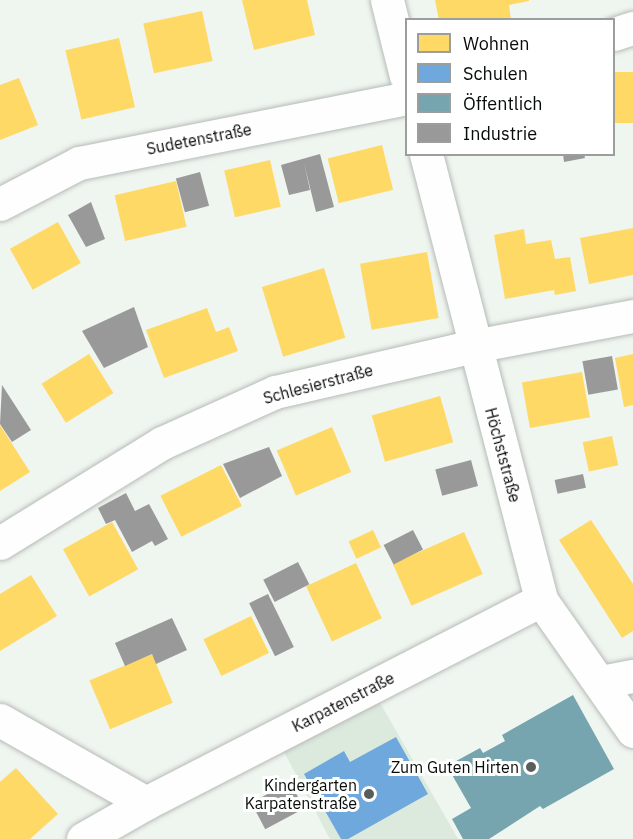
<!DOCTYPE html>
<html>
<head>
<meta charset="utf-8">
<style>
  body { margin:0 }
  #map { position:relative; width:633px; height:839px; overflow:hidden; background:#eff5ef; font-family:"IBM Plex Sans",sans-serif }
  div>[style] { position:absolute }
  .built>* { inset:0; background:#dce9dd }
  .homes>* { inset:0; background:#ffd966; transform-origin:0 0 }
  .schools>* { inset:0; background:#6fa8dc }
  .public>* { inset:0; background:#76a5af }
  .industry>* { inset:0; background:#999; transform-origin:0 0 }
  .roads { filter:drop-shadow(0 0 2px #b6bbb7) drop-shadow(0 0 2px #b6bbb7) }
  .minor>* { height:33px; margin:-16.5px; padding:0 16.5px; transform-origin:16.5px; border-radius:16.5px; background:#fdfefd }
  .dots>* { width:16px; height:16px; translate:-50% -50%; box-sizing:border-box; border:3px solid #fff; border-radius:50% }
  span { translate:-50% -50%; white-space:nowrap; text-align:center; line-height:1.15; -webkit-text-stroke:6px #fff; paint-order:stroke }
  .street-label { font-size:16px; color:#080c09 }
  .poi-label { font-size:16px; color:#080c09 }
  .right { translate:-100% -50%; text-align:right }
  .legend { position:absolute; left:405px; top:18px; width:210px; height:138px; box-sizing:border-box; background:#fff; border:2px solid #9c9e9d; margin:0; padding:8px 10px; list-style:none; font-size:18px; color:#080c09 }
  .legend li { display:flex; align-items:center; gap:12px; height:30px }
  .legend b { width:30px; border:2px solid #9c9e9d }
</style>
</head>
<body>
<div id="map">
  <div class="built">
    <i style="clip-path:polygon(379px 701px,458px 839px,330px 839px,283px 750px)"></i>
  </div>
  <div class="homes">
    <i style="clip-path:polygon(242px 0,307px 0,315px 35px,254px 50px)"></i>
    <i style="clip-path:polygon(435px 0,529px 0,529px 1px,509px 5px,511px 20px,439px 20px)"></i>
    <i style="left:202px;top:11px;width:51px;height:60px;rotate:78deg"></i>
    <i style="left:119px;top:38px;width:71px;height:55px;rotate:77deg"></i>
    <i style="left:633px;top:72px;width:51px;height:19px;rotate:90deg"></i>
    <i style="clip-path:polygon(19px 78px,38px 125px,0 140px,0 85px)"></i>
    <i style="left:382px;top:145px;width:46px;height:56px;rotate:76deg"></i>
    <i style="left:270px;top:160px;width:48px;height:47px;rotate:77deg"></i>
    <i style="left:176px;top:181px;width:47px;height:63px;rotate:77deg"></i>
    <i style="left:58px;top:222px;width:47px;height:55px;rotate:61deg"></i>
    <i style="clip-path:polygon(633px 228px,633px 275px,589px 284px,580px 238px)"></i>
    <i style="clip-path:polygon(524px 229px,526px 244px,551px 240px,555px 259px,570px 257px,576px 291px,555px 295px,554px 290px,505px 299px,494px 235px)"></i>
    <i style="left:427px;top:252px;width:67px;height:68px;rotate:80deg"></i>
    <i style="left:324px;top:268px;width:73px;height:65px;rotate:73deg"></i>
    <i style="clip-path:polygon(207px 308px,216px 332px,229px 327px,238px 351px,164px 378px,146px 330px)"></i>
    <i style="left:89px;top:354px;width:46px;height:56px;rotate:58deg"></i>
    <i style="clip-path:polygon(633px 354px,633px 405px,624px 407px,615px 358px)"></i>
    <i style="left:582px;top:372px;width:46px;height:61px;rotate:80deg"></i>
    <i style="left:440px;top:396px;width:48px;height:71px;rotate:74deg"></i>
    <i style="clip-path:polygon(0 425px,30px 472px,0 491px)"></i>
    <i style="left:332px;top:427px;width:49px;height:60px;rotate:67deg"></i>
    <i style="left:612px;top:436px;width:30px;height:30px;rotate:78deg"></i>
    <i style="left:221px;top:465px;width:46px;height:68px;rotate:63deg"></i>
    <i style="clip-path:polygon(591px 520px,633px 584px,633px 631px,622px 638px,559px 540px)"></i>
    <i style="left:112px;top:522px;width:54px;height:56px;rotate:61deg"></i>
    <i style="left:373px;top:530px;width:19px;height:27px;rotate:65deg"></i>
    <i style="left:464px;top:532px;width:46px;height:78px;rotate:66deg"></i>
    <i style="left:356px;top:563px;width:61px;height:55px;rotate:65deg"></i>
    <i style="clip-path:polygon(31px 575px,57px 616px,0 651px,0 594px)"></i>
    <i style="left:251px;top:616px;width:41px;height:53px;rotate:64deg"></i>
    <i style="left:152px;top:654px;width:53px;height:68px;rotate:67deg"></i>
    <i style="clip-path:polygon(16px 768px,58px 814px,30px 839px,0 839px,0 782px)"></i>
  </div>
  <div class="schools">
    <i style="clip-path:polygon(396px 737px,428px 794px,348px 839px,341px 839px,304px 774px,344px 751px,350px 762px)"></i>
  </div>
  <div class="public">
    <i style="clip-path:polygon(573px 695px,614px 769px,543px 809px,540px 806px,489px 839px,463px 839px,452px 819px,471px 808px,447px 766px,480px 748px,483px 753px,505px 741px,502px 735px)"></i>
  </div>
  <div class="industry">
    <i style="clip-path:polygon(320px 154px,334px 207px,316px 212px,304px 163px,310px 190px,289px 195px,281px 165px)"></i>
    <i style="clip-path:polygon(563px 154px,584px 154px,585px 158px,564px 162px)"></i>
    <i style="left:200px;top:172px;width:35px;height:25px;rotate:75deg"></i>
    <i style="clip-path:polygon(91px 202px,105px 239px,86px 247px,68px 215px)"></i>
    <i style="clip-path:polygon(134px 307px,148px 347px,104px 368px,82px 331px)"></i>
    <i style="left:612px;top:356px;width:34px;height:30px;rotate:80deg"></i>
    <i style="clip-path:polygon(2px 385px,31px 430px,12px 442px,0 424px)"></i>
    <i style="clip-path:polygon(269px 447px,282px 476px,240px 498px,223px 464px)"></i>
    <i style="left:471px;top:460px;width:27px;height:37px;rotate:75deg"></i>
    <i style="left:583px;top:474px;width:14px;height:29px;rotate:78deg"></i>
    <i style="clip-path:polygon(126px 493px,135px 511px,149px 504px,168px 539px,155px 546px,152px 541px,132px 552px,115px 520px,106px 524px,98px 508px)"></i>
    <i style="left:413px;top:530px;width:22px;height:33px;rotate:63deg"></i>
    <i style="left:298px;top:562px;width:25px;height:39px;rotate:63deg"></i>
    <i style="left:268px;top:594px;width:59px;height:21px;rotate:64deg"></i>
    <i style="clip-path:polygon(172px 618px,187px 650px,156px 664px,152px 654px,125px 666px,115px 643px)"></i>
    <i style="left:290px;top:782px;width:30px;height:44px;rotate:62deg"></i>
  </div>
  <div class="roads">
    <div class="minor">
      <i style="left:387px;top:0;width:78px;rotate:76deg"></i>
      <i style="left:614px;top:34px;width:20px;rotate:-18deg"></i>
      <i style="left:426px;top:154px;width:461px;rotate:75.5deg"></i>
      <i style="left:541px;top:600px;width:160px;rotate:54.9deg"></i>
      <i style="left:0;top:204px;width:89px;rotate:-27.4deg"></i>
      <i style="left:79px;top:163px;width:333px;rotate:-11.2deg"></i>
      <i style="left:0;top:543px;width:190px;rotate:-31.7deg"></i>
      <i style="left:162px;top:443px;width:124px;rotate:-24.3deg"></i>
      <i style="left:275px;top:392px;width:204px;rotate:-13deg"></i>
      <i style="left:474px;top:346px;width:162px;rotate:-10.7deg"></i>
      <i style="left:601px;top:682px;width:33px;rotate:-11deg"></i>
      <i style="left:0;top:720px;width:168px;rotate:29.6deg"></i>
      <i style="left:146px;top:803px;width:444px;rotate:-27.2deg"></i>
      <i style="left:83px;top:839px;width:73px;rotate:-29.7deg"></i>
    </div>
  </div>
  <div class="dots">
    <i style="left:531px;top:767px;background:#595e5a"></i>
    <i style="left:369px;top:794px;background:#595e5a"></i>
  </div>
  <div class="street-label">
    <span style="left:199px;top:139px;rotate:-11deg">Sudetenstraße</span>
    <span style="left:318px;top:384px;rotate:-15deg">Schlesierstraße</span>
    <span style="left:503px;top:455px;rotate:75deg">Höchststraße</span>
    <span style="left:343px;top:702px;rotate:-27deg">Karpatenstraße</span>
  </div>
  <div class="poi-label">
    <span class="right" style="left:519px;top:767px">Zum Guten Hirten</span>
    <span class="right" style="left:357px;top:794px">Kindergarten<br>Karpatenstraße</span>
  </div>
  <ul class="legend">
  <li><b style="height:16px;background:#ffd966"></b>Wohnen</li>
  <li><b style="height:16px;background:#6fa8dc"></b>Schulen</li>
  <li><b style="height:16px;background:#76a5af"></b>Öffentlich</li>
  <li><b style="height:16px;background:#999"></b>Industrie</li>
  </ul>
</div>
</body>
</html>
